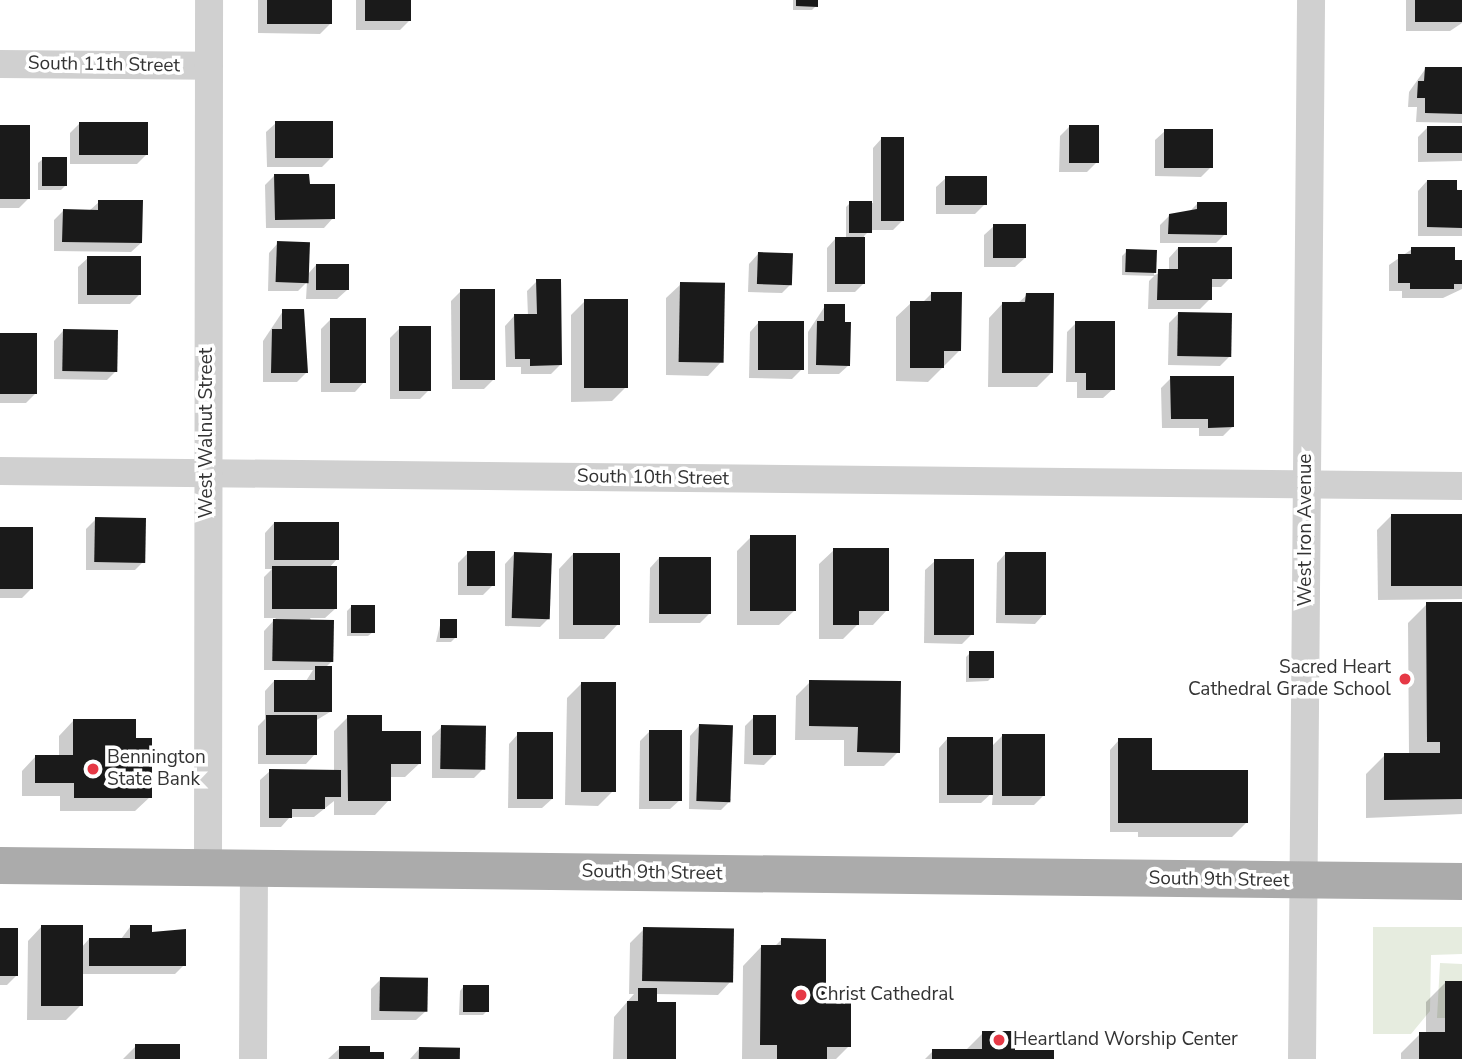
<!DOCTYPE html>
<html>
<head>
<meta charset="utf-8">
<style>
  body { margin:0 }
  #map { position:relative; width:1462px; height:1059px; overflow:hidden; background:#fff; font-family:"Nunito Sans",sans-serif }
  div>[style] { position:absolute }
  .green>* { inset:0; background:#e6ecdf }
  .shadow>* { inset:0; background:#0003 }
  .building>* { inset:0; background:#1a1a1a; transform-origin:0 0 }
  .minor>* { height:28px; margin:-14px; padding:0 14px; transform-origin:14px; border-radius:14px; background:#d0d0d0 }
  .major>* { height:37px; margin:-18.5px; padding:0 18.5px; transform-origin:18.5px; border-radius:18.5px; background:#ababab }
  .dots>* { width:19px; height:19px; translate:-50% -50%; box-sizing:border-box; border:4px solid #fff; border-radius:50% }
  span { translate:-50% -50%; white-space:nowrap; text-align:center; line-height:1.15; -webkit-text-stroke:7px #fff; paint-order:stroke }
  .street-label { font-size:19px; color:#333 }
  .poi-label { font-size:19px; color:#333 }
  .right { translate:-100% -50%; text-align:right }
  .left { translate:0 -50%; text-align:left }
</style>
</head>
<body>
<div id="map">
  <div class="green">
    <i style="clip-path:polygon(1373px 927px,1462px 927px,1462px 954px,1431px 955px,1430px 1011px,1411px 1034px,1373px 1034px)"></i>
    <i style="clip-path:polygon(1440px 963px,1462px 964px,1462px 981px,1445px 982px,1445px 1018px,1437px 1018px)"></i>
  </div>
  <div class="shadow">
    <i style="clip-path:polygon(258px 0,330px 0,330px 24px,320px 34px,258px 33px)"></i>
    <i style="clip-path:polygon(356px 0,410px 0,410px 20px,400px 30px,356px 30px)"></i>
    <i style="clip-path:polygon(793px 0,816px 0,816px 6px,812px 10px,793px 10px)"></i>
    <i style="clip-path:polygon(1406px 0,1462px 0,1462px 23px,1450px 31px,1406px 31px)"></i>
    <i style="clip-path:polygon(1426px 68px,1462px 69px,1462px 123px,1416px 122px,1417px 107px,1408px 107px,1409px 92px)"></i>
    <i style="clip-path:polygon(276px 123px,332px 157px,322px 167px,267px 167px,266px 132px)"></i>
    <i style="clip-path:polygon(79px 124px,146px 155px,137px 164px,70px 164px,70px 133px)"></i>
    <i style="clip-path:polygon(0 127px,28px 199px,19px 208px,0 208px)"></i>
    <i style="clip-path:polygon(1069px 127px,1096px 163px,1087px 172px,1059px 172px,1060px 136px)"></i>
    <i style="clip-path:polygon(1427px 128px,1462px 128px,1462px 161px,1418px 162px,1418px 137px)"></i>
    <i style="clip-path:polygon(1165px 131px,1211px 167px,1201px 177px,1155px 176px,1155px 140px)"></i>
    <i style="clip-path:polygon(882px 138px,903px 220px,893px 230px,870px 230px,864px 236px,864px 283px,855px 292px,827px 292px,827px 248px,836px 238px,846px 238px,846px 207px,850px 203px,873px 203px,873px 148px)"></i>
    <i style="clip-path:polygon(43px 159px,65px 186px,61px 190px,38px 190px,38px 163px)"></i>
    <i style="clip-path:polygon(275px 175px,308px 186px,333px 218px,324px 228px,266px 228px,265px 185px)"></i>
    <i style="clip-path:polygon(946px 178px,985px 204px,975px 214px,936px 214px,936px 187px)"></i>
    <i style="clip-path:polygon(1427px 181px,1462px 191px,1462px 236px,1418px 236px,1418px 191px)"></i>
    <i style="clip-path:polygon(99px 202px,141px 243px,131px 252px,54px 251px,54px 220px,63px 211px,89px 211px)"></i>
    <i style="clip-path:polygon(1198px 203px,1225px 234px,1216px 243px,1160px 243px,1160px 225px,1170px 215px,1189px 212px)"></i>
    <i style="clip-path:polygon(994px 226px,1025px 258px,1015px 267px,984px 267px,984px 235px)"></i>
    <i style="clip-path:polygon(278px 243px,308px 274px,316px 265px,347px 290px,337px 299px,306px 299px,307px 282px,298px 291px,268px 291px,269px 253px)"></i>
    <i style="clip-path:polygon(1178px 248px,1230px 278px,1221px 287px,1210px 287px,1210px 299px,1200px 309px,1148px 309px,1149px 281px,1154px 276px,1122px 275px,1122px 256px,1127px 251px,1155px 252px,1154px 275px,1169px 271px,1169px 258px)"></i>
    <i style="clip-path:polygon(1412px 249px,1462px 262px,1462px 289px,1443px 298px,1402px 298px,1402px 291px,1389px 291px,1389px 265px)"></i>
    <i style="clip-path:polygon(758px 254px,791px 284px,782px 293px,748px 292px,749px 264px)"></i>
    <i style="clip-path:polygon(88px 258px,139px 295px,130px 304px,78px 304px,78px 267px)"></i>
    <i style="clip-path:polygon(537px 281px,560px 365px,551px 374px,521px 374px,521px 367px,506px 367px,505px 326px,514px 316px,528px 316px,527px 291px)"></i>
    <i style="clip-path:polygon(681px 284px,722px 361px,708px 376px,666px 375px,666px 298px)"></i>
    <i style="clip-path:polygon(461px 291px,494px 379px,484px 389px,452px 389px,451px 301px)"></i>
    <i style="clip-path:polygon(931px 294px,959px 351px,928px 382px,896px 381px,896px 317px,911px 303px,922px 303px)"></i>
    <i style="clip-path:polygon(1027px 295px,1051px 373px,1037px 387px,988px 387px,989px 318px,1003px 303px,1018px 303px)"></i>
    <i style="clip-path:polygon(585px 301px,626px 387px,612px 401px,571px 402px,571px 315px)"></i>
    <i style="clip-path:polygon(825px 306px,849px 365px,839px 374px,808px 374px,808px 332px)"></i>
    <i style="clip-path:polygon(283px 311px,306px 373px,297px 382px,263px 382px,263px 341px)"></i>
    <i style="clip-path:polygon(1178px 314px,1230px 356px,1220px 366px,1168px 365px,1169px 323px)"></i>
    <i style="clip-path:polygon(330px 320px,364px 382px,355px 392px,321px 392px,321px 329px)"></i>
    <i style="clip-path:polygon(759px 322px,802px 369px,792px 379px,749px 378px,750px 332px)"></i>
    <i style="clip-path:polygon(1076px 323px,1113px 389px,1103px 398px,1077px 398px,1077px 382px,1066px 382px,1067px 332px)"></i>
    <i style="clip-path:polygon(400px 328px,429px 390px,420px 399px,390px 399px,390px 338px)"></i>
    <i style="clip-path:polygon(63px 331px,116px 371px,107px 380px,54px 379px,54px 341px)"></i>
    <i style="clip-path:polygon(0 335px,35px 394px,26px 403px,0 403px)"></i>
    <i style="clip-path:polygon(1171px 378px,1232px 427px,1223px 436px,1199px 436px,1199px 428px,1162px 428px,1161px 388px)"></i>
    <i style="clip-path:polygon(1462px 515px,1462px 599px,1378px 600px,1377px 530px,1391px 516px)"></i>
    <i style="clip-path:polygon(96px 519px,144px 561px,135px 570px,86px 570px,86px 529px)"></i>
    <i style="clip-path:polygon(274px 523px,337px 559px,329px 568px,335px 609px,325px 618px,310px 618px,332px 661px,325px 668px,330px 712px,315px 721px,315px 754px,306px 764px,258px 764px,258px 726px,265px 719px,265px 691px,274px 681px,306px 681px,313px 670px,264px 670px,264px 631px,276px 618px,264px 618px,264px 577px,272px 569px,265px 569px,265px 533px)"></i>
    <i style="clip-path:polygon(0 529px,31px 589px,22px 598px,0 598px)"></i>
    <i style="clip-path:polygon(751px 537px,794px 611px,779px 625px,737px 625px,737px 551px)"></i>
    <i style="clip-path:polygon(834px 550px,887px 610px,873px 625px,857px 625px,843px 639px,819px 639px,819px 564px)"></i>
    <i style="clip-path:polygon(468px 553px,493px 585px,483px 595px,458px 595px,458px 563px)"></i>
    <i style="clip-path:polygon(1006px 553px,1044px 614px,1035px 624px,996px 623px,997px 563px)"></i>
    <i style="clip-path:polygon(514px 554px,550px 617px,540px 627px,505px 626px,505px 564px)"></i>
    <i style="clip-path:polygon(573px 554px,618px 624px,604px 639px,559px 639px,559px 569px)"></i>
    <i style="clip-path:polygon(659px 558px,709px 614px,700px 623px,649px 623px,650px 568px)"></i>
    <i style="clip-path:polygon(935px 561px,972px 634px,962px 644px,924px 643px,925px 570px)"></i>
    <i style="clip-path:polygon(1427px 604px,1462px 604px,1462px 814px,1366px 818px,1366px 774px,1385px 755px,1409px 755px,1408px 623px)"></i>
    <i style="clip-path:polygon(351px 607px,373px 632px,368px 636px,347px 636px,347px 611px)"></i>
    <i style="clip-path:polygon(441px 621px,455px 638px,451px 642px,436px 642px)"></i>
    <i style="clip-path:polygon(970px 653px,992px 677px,988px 681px,966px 682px,966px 657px)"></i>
    <i style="clip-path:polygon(810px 682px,898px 752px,884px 766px,844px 766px,844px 740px,795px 740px,796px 696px)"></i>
    <i style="clip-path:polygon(581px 684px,613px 791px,598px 806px,565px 805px,567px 698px)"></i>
    <i style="clip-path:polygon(348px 717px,380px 733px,420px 763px,405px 777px,389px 777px,389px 800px,375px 815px,334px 815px,334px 801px,314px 817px,290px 817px,281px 827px,260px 827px,260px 780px,270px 771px,334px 771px,334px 731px)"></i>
    <i style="clip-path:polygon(754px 717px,774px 755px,764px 765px,744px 764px,745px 726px)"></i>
    <i style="clip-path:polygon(73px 721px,134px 739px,150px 797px,135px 811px,60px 811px,60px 796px,22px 796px,22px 771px,36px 756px,59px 756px,59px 736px)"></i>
    <i style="clip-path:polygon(699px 726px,731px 800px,721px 810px,689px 809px,690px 736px)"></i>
    <i style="clip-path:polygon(442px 727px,483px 769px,474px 778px,432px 778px,432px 736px)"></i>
    <i style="clip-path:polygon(649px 732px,680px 800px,670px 809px,639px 809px,640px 741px)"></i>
    <i style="clip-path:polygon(518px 734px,552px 799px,542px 808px,508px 808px,509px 744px)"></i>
    <i style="clip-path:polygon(1002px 736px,1043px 796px,1034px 805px,992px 805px,993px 792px,981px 803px,939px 803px,939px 748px,948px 738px,991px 747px)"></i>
    <i style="clip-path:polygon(1119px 740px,1150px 771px,1246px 823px,1232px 837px,1138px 837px,1138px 832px,1110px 832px,1110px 750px)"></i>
    <i style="clip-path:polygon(42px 926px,81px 948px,89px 939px,121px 939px,130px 927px,150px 934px,184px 965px,175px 974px,81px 974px,81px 1005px,66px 1020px,27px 1020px,28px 941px)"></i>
    <i style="clip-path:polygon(644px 929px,732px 980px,718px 995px,655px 994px,674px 1059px,613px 1059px,614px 1017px,634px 994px,629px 994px,630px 943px)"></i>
    <i style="clip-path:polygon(0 930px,16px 976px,7px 985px,0 985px)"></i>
    <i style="clip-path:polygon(781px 940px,840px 1003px,849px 1046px,836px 1059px,742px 1059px,743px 966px,761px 947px,774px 947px)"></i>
    <i style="clip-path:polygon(381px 979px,426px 1011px,416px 1020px,371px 1020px,371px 989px)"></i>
    <i style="clip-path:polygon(1445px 983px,1462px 983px,1462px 1059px,1401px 1059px,1401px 1053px,1420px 1034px,1426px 1034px,1426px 1002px)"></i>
    <i style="clip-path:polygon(464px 986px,487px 1011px,483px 1015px,459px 1015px,460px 991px)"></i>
    <i style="clip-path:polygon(983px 1033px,1013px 1052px,1052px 1059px,925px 1059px,933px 1051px,965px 1051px)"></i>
    <i style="clip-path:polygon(136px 1046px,179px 1059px,123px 1059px)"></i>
    <i style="clip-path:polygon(340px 1048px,368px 1054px,383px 1059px,328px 1059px)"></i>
    <i style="clip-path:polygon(419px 1049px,458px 1059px,410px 1059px)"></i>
  </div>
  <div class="building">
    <i style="left:267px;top:0;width:65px;height:24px"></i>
    <i style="left:365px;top:0;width:46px;height:21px"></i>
    <i style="clip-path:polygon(796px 0,818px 0,818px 7px,796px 6px)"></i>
    <i style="left:1415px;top:0;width:47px;height:22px"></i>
    <i style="clip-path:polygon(1425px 67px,1462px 67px,1462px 114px,1425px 113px,1425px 98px,1417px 98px,1418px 81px,1424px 81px)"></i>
    <i style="left:275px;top:121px;width:58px;height:37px"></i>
    <i style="left:79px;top:122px;width:69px;height:33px"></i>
    <i style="left:0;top:125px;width:30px;height:74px"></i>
    <i style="left:1069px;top:125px;width:30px;height:38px"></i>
    <i style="left:1427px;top:126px;width:35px;height:27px"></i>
    <i style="left:1164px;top:129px;width:49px;height:39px"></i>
    <i style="left:881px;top:137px;width:23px;height:84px"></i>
    <i style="left:42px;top:157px;width:25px;height:29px"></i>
    <i style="clip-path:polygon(274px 174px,309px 174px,310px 184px,335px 184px,335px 219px,275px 220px)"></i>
    <i style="left:945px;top:176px;width:42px;height:29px"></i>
    <i style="clip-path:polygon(1427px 180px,1457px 180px,1457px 190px,1462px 190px,1462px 228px,1427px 227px)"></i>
    <i style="clip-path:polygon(98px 200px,143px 200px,142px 243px,62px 242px,63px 209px,98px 210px)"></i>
    <i style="left:849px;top:201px;width:23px;height:32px"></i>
    <i style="clip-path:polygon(1197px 202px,1227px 202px,1227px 235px,1168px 234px,1169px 214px,1197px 209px)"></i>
    <i style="left:993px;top:224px;width:33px;height:34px"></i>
    <i style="left:835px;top:237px;width:30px;height:47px"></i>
    <i style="left:277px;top:241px;width:33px;height:41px;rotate:2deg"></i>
    <i style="clip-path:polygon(1178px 247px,1232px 247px,1232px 279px,1212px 279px,1212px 300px,1157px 300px,1158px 269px,1178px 269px)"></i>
    <i style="clip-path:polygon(1411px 247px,1455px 247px,1455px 260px,1462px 260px,1462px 284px,1454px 284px,1454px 289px,1410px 289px,1410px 283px,1398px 283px,1398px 254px,1411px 254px)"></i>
    <i style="left:1126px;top:249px;width:31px;height:23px;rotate:2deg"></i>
    <i style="left:758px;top:252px;width:35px;height:32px;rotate:2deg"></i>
    <i style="left:87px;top:256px;width:54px;height:39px"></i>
    <i style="left:316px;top:264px;width:33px;height:26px"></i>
    <i style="clip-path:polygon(536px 279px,561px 279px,562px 365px,530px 366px,530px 359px,515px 359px,514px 314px,537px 314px)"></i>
    <i style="left:680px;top:282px;width:45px;height:80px;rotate:1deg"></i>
    <i style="left:460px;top:289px;width:35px;height:91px"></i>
    <i style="clip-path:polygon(931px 292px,962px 292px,961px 351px,944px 351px,944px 368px,910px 368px,910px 301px,931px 301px)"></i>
    <i style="clip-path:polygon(1026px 293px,1054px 293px,1053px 373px,1002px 373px,1002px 302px,1025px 302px)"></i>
    <i style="left:584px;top:299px;width:44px;height:89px"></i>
    <i style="clip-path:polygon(824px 304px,845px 304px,845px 322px,851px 322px,850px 366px,816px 365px,817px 321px,824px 321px)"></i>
    <i style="clip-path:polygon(282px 309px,304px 309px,308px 373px,271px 373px,272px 329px,282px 329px)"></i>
    <i style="left:1178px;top:312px;width:54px;height:44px;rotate:1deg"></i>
    <i style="left:330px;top:318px;width:36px;height:65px"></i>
    <i style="left:758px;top:321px;width:46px;height:49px"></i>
    <i style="clip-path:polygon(1075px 321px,1115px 321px,1115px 390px,1086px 390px,1086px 373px,1075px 373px)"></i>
    <i style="left:399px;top:326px;width:32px;height:65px"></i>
    <i style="left:63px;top:329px;width:55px;height:42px;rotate:1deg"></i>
    <i style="left:0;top:333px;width:37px;height:61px"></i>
    <i style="clip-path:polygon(1170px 376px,1234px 376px,1234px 427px,1208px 428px,1208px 419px,1171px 419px)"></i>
    <i style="left:1391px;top:514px;width:71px;height:72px"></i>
    <i style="left:95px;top:517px;width:51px;height:45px;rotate:1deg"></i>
    <i style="left:274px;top:522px;width:65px;height:38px"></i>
    <i style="left:0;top:527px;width:33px;height:62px"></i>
    <i style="left:750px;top:535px;width:46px;height:76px"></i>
    <i style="clip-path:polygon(833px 548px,889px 548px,889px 611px,859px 611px,859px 625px,833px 625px)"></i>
    <i style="left:467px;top:551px;width:28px;height:35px"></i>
    <i style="left:514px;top:552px;width:38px;height:66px;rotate:2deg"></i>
    <i style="left:1005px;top:552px;width:41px;height:63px"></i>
    <i style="left:573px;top:553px;width:47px;height:72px"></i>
    <i style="left:659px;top:557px;width:52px;height:57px"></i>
    <i style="left:934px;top:559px;width:40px;height:76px"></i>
    <i style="left:272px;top:566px;width:65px;height:43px"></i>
    <i style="clip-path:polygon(1426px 602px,1462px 602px,1462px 799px,1384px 800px,1384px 753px,1440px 753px,1440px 742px,1427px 742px)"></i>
    <i style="left:351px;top:605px;width:24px;height:28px"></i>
    <i style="left:273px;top:619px;width:61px;height:42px;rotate:1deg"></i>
    <i style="left:440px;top:619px;width:17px;height:19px"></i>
    <i style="left:969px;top:651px;width:25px;height:27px"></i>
    <i style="clip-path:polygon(315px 666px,332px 666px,332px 712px,274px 712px,274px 680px,315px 680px)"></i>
    <i style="clip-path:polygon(809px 680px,901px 681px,900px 753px,857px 752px,858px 727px,809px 726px)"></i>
    <i style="left:581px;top:682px;width:35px;height:110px"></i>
    <i style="left:266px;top:715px;width:51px;height:40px"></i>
    <i style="clip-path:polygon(347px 715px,382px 715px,382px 731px,421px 731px,421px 764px,391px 764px,391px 801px,348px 801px)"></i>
    <i style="left:753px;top:715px;width:23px;height:40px"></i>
    <i style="clip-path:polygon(73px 719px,136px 719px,136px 738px,152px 738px,152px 798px,74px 798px,74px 783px,35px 783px,35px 755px,73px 755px)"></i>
    <i style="left:699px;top:724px;width:34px;height:77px;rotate:2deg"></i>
    <i style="left:441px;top:725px;width:45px;height:44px;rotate:1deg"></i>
    <i style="left:649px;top:730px;width:33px;height:71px"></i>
    <i style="left:517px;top:732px;width:36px;height:67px"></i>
    <i style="left:1002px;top:734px;width:43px;height:62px"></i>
    <i style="left:947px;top:737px;width:46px;height:58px"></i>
    <i style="clip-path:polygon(1118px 738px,1152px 738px,1152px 770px,1248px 770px,1248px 823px,1118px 823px)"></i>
    <i style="clip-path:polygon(269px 769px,341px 770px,341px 797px,325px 797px,325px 809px,292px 809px,292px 818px,269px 818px)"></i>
    <i style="left:41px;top:925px;width:42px;height:81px"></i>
    <i style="clip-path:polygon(130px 925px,152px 925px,152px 932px,186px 929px,186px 966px,89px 966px,89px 938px,130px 938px)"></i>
    <i style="left:643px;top:927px;width:91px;height:54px;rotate:1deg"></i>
    <i style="left:0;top:928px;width:18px;height:48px"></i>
    <i style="clip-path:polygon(781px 938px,826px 939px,826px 988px,842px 989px,842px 1002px,851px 1002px,851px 1047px,827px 1047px,827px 1059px,777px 1059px,777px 1045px,760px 1045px,761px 945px,781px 945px)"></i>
    <i style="left:380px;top:977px;width:48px;height:34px;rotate:1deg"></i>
    <i style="clip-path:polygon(1445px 981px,1462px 981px,1462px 1059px,1419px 1059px,1419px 1032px,1445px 1032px)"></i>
    <i style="left:463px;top:985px;width:26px;height:27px"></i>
    <i style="clip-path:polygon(638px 988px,657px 988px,657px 1002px,676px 1002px,676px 1059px,627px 1059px,627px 1001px,638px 1001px)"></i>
    <i style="clip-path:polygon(982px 1031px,1015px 1031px,1015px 1050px,1054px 1050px,1054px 1059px,932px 1059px,932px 1049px,982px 1049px)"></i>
    <i style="left:135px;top:1044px;width:45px;height:15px"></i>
    <i style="clip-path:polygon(339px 1046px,370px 1046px,370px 1052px,384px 1052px,384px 1059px,339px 1059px)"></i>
    <i style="left:419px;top:1047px;width:41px;height:12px;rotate:1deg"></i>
  </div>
  <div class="minor">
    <i style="left:0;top:64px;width:209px;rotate:0.5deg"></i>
    <i style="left:0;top:471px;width:1462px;rotate:0.59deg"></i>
    <i style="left:208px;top:867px;width:867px;rotate:-89.93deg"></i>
    <i style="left:253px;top:1059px;width:192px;rotate:-89.7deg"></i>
    <i style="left:1302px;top:1059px;width:1059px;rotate:-89.51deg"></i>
  </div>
  <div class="major">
    <i style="left:0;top:865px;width:1462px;rotate:0.63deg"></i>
  </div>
  <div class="dots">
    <i style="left:1405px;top:679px;background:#e63946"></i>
    <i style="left:93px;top:769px;background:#e63946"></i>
    <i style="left:801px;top:995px;background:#e63946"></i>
    <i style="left:999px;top:1040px;background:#e63946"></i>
  </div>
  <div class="street-label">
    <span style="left:104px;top:65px;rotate:1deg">South 11th Street</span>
    <span style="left:207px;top:433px;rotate:-90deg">West Walnut Street</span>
    <span style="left:653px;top:478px;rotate:1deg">South 10th Street</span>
    <span style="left:1306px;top:530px;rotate:-90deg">West Iron Avenue</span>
    <span style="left:652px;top:873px;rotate:1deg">South 9th Street</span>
    <span style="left:1219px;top:880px;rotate:1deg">South 9th Street</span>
  </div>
  <div class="poi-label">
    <span class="right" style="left:1391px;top:679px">Sacred Heart<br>Cathedral Grade School</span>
    <span class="left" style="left:107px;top:769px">Bennington<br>State Bank</span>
    <span class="left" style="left:815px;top:995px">Christ Cathedral</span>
    <span class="left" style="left:1013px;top:1040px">Heartland Worship Center</span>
  </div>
</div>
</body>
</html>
